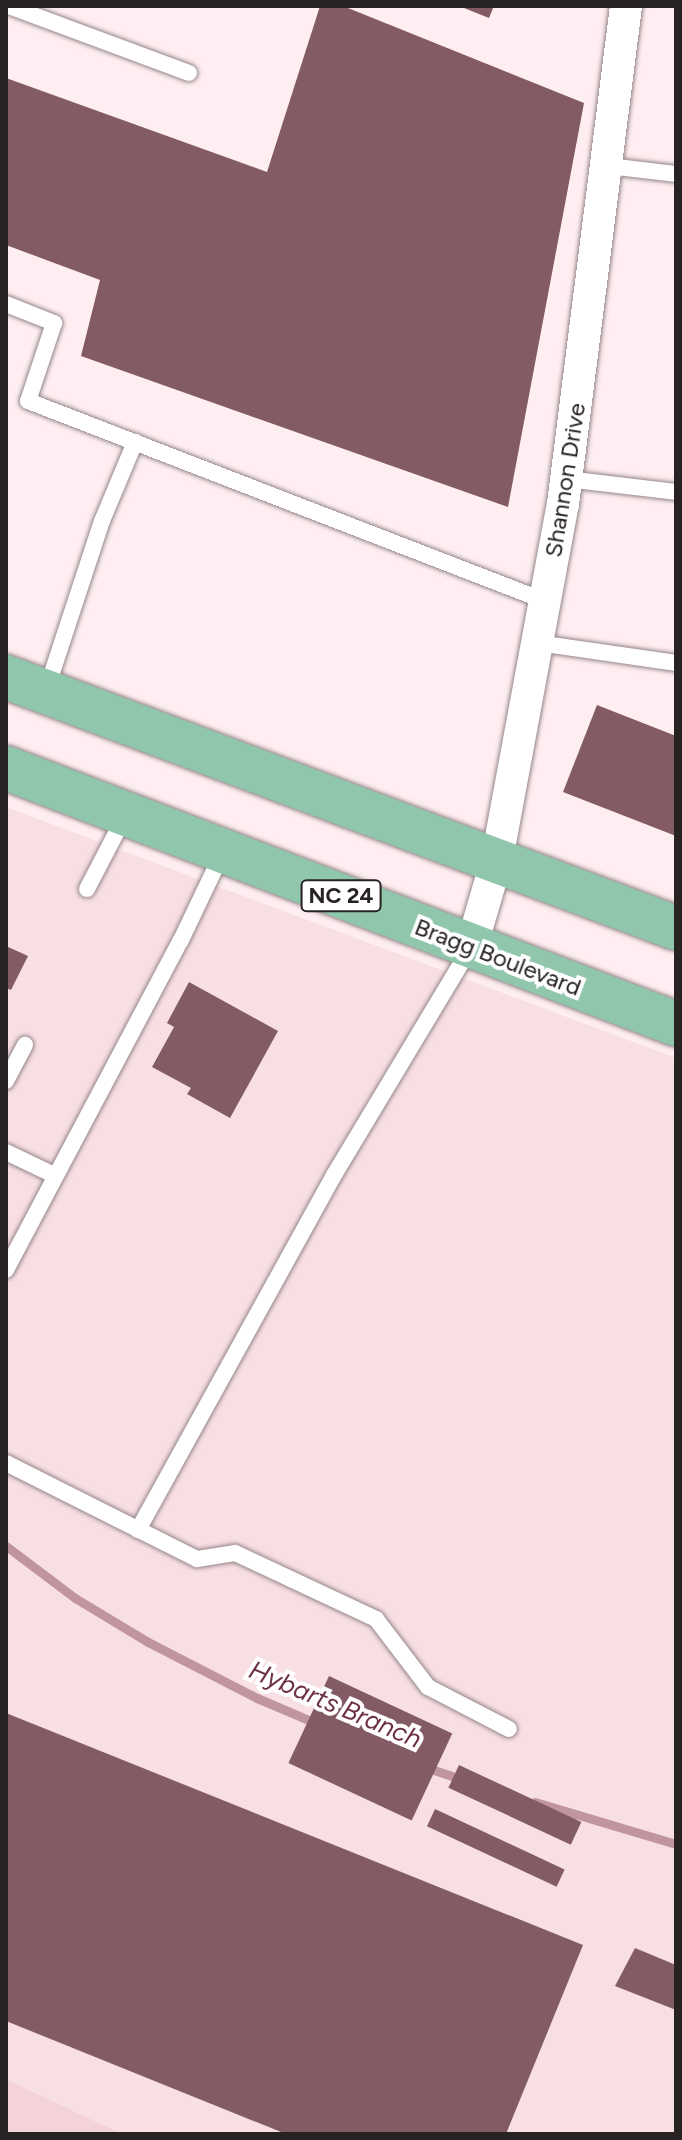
<!DOCTYPE html>
<html>
<head>
<meta charset="utf-8">
<style>
  body { margin:0 }
  #map { position:relative; width:682px; height:2140px; overflow:hidden; background:#feeef1; font-family:Figtree,sans-serif }
  div>[style] { position:absolute }
  .built>* { inset:0; background:#f8dfe4 }
  .green>* { inset:0; background:#f3d3d9 }
  .stream>* { height:9px; margin:-4.5px; padding:0 4.5px; transform-origin:4.5px; border-radius:4.5px; background:#c1959e }
  .building>* { inset:0; background:#835b64; transform-origin:0 0 }
  .roads { filter:drop-shadow(0 0 2px #958689) drop-shadow(0 0 2px #958689) }
  .service>* { height:16px; margin:-8px; padding:0 8px; transform-origin:8px; border-radius:8px; background:#fff }
  .minor>* { height:32px; margin:-16px; padding:0 16px; transform-origin:16px; border-radius:16px; background:#fff }
  .primary>* { height:44px; margin:-22px; padding:0 22px; transform-origin:22px; border-radius:22px; background:#8fc6ac }
  span { translate:-50% -50%; white-space:nowrap; text-align:center; line-height:1.15; -webkit-text-stroke:8px #fff; paint-order:stroke }
  .shield-label span { padding:2px 6px; background:#fff; border:2px solid; border-radius:6px; -webkit-text-stroke-width:0 }
  .shield-label { font-size:22px; color:#282223; font-weight:700 }
  .street-label { font-size:24px; color:#282223 }
  .water-label { font-size:26px; color:#6c3241; font-style:italic }
  .frame { position:absolute; inset:0; border:8px solid #282223; pointer-events:none }
</style>
</head>
<body>
<div id="map">
  <div class="built">
    <i style="clip-path:polygon(6px 807px,676px 1058px,676px 2134px,122px 2134px,6px 2079px)"></i>
  </div>
  <div class="green">
    <i style="clip-path:polygon(6px 2079px,122px 2134px,6px 2134px)"></i>
  </div>
  <div class="stream">
    <i style="left:6px;top:1546px;width:86px;rotate:37deg"></i>
    <i style="left:75px;top:1598px;width:85px;rotate:31.1deg"></i>
    <i style="left:148px;top:1642px;width:123px;rotate:27.2deg"></i>
    <i style="left:257px;top:1698px;width:66px;rotate:23.1deg"></i>
    <i style="left:425px;top:1767px;width:41px;rotate:18.4deg"></i>
    <i style="left:535px;top:1802px;width:147px;rotate:16.6deg"></i>
  </div>
  <div class="building">
    <i style="clip-path:polygon(320px 6px,343px 6px,584px 103px,508px 507px,81px 356px,100px 280px,6px 245px,6px 78px,267px 172px)"></i>
    <i style="clip-path:polygon(459px 6px,494px 6px,489px 18px)"></i>
    <i style="clip-path:polygon(597px 705px,676px 736px,676px 836px,563px 792px)"></i>
    <i style="clip-path:polygon(6px 946px,28px 956px,11px 990px,6px 988px)"></i>
    <i style="clip-path:polygon(189px 982px,278px 1031px,230px 1118px,187px 1094px,191px 1088px,152px 1067px,174px 1027px,167px 1023px)"></i>
    <i style="left:329px;top:1676px;width:136px;height:96px;rotate:25deg"></i>
    <i style="clip-path:polygon(6px 1713px,583px 1945px,506px 2134px,286px 2134px,6px 2021px)"></i>
    <i style="left:459px;top:1765px;width:135px;height:25px;rotate:25deg"></i>
    <i style="left:435px;top:1809px;width:143px;height:19px;rotate:25deg"></i>
    <i style="clip-path:polygon(635px 1948px,676px 1965px,676px 2010px,615px 1986px)"></i>
  </div>
  <div class="roads">
    <div class="service">
      <i style="left:9px;top:6px;width:192px;rotate:20.4deg"></i>
      <i style="left:608px;top:166px;width:68px;rotate:6.7deg"></i>
      <i style="left:6px;top:304px;width:52px;rotate:21.6deg"></i>
      <i style="left:54px;top:323px;width:82px;rotate:108.4deg"></i>
      <i style="left:28px;top:401px;width:554px;rotate:21.15deg"></i>
      <i style="left:566px;top:479px;width:111px;rotate:6.7deg"></i>
      <i style="left:538px;top:643px;width:139px;rotate:8.2deg"></i>
      <i style="left:46px;top:691px;width:179px;rotate:-71.8deg"></i>
      <i style="left:102px;top:521px;width:86px;rotate:-67.3deg"></i>
      <i style="left:87px;top:889px;width:82px;rotate:-62.5deg"></i>
      <i style="left:6px;top:1081px;width:41px;rotate:-62.2deg"></i>
      <i style="left:6px;top:1152px;width:55px;rotate:25.6deg"></i>
      <i style="left:6px;top:1270px;width:374px;rotate:-62.1deg"></i>
      <i style="left:181px;top:940px;width:98px;rotate:-64.5deg"></i>
      <i style="left:6px;top:1463px;width:214px;rotate:26.7deg"></i>
      <i style="left:197px;top:1559px;width:38px;rotate:-9deg"></i>
      <i style="left:235px;top:1553px;width:156px;rotate:25.1deg"></i>
      <i style="left:376px;top:1619px;width:86px;rotate:52.6deg"></i>
      <i style="left:428px;top:1687px;width:91px;rotate:27.4deg"></i>
      <i style="left:138px;top:1530px;width:406px;rotate:-61.1deg"></i>
      <i style="left:334px;top:1175px;width:264px;rotate:-59deg"></i>
    </div>
    <div class="minor">
      <i style="left:471px;top:948px;width:93px;rotate:-73.7deg"></i>
      <i style="left:497px;top:859px;width:361px;rotate:-79.5deg"></i>
      <i style="left:563px;top:504px;width:502px;rotate:-82.79deg"></i>
    </div>
    <div class="primary">
      <i style="left:6px;top:677px;width:715px;rotate:20.54deg"></i>
      <i style="left:6px;top:768px;width:717px;rotate:20.91deg"></i>
    </div>
  </div>
  <div class="shield-label">
    <span style="left:341px;top:896px">NC 24</span>
  </div>
  <div class="street-label">
    <span style="left:565px;top:480px;rotate:-81deg">Shannon Drive</span>
    <span style="left:498px;top:957px;rotate:21deg">Bragg Boulevard</span>
  </div>
  <div class="water-label">
    <span style="left:335px;top:1705px;rotate:23deg">Hybarts Branch</span>
  </div>
  <div class="frame"></div>
</div>
</body>
</html>
